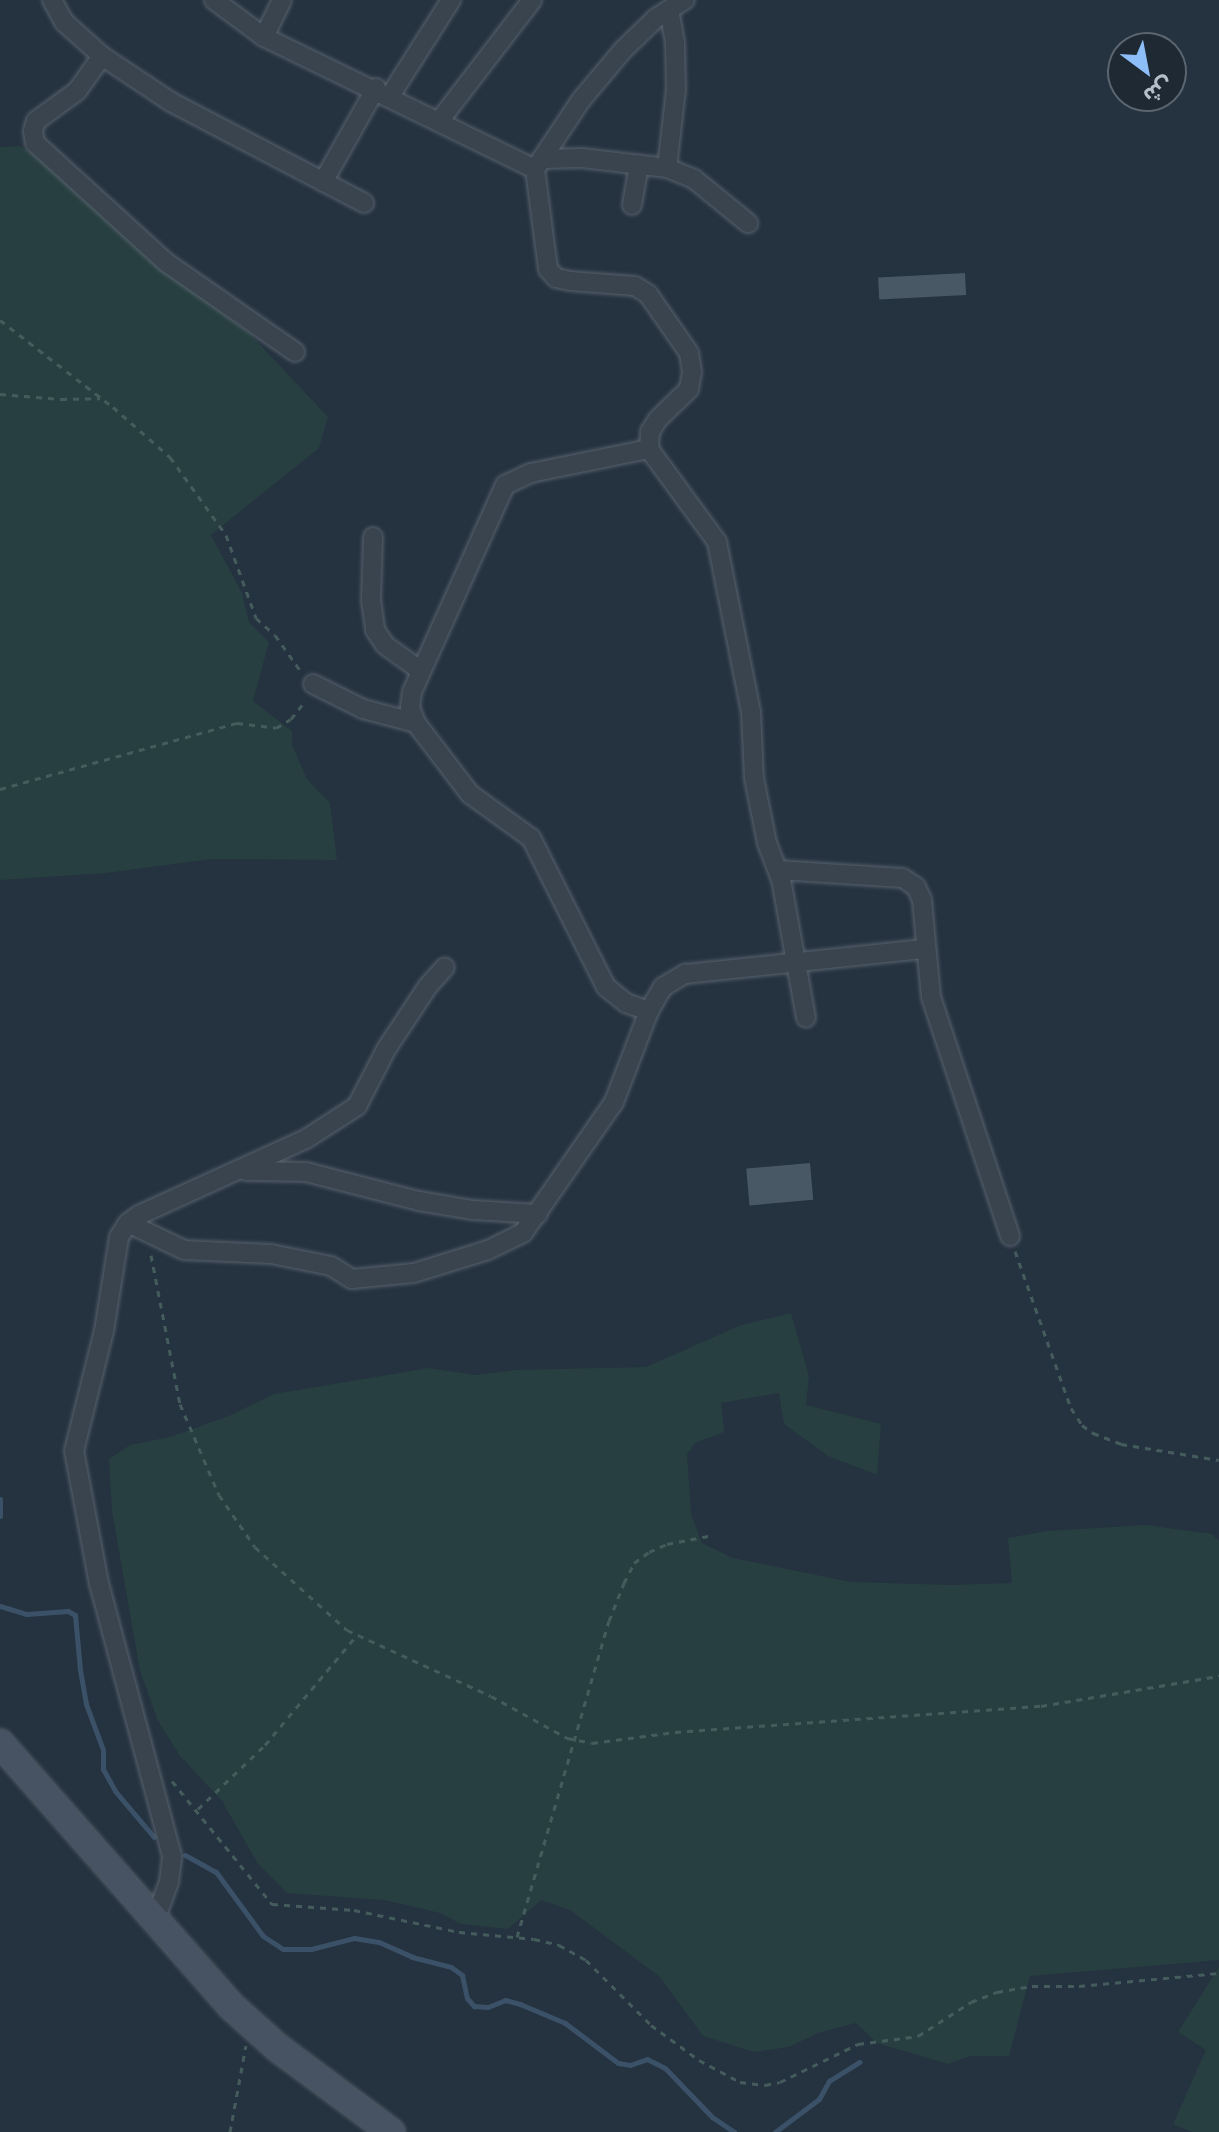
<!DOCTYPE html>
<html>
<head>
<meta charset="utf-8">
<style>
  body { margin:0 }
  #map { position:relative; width:1219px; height:2132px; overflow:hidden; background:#25323f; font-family:Inter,"Noto Sans Arabic",sans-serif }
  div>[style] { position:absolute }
  .green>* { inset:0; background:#273f40 }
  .stream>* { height:5px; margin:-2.5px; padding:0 2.5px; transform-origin:2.5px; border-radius:2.5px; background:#3b5168 }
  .building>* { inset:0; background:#495865; transform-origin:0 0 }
  .path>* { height:3px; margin-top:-1.5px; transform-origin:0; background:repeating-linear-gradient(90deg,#455c5d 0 6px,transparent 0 12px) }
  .roads { filter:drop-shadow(0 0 2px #57626d) drop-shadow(0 0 2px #57626d) }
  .street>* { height:18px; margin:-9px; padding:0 9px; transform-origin:9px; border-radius:9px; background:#39444f }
  .secondary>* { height:26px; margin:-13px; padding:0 13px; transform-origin:13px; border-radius:13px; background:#475362 }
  span { translate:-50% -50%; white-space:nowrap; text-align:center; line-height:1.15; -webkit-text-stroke:6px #1e2934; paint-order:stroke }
  .north { position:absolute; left:1107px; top:32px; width:80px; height:80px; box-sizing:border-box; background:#1e2934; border:2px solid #5a6570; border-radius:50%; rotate:148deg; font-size:22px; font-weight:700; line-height:32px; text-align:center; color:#b5bfca }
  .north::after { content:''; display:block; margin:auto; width:28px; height:36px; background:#8dbef7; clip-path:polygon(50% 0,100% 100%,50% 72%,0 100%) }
</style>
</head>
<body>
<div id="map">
  <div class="green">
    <i style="clip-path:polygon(20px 146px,56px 170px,136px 247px,249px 333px,328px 417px,319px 448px,211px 535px,242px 593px,249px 622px,269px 642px,253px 701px,292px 731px,292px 745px,307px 779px,330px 803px,337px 860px,212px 859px,106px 873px,0 880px,0 147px)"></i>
    <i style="clip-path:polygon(791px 1313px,809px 1376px,806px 1405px,881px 1424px,877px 1475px,828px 1456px,784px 1424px,779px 1393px,721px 1403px,724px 1432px,695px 1443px,687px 1454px,691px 1514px,702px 1543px,733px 1558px,851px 1582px,952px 1585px,1012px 1583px,1008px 1538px,1047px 1531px,1146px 1525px,1212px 1534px,1219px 1541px,1219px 1960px,1030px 1976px,1009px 2056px,970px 2056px,948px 2064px,877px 2043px,856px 2023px,818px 2033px,789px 2047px,754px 2052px,703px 2036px,660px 1977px,570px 1910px,541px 1900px,508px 1929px,461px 1924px,440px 1913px,384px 1900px,287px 1893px,258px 1864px,222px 1801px,180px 1756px,158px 1721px,140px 1671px,112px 1511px,109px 1459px,130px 1445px,170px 1437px,229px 1416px,274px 1394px,429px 1368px,475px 1375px,515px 1370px,646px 1367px,741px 1325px)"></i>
    <i style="clip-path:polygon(1219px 1967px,1219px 2132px,1192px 2132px,1173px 2124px,1206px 2050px,1178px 2032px)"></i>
  </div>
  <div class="stream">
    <i style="left:0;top:1499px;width:17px;rotate:90deg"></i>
    <i style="left:0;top:1606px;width:28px;rotate:17deg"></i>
    <i style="left:27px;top:1614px;width:41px;rotate:-4.2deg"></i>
    <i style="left:68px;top:1611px;width:8px;rotate:30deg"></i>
    <i style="left:75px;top:1615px;width:55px;rotate:84.8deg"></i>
    <i style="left:80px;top:1670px;width:35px;rotate:80deg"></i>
    <i style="left:86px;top:1704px;width:49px;rotate:69.7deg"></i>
    <i style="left:103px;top:1750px;width:19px;rotate:90deg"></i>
    <i style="left:103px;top:1769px;width:25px;rotate:61deg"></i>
    <i style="left:115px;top:1791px;width:60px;rotate:49.7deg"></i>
    <i style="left:185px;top:1855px;width:35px;rotate:29deg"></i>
    <i style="left:216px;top:1872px;width:79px;rotate:53.7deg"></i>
    <i style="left:263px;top:1936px;width:24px;rotate:33deg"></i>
    <i style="left:283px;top:1949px;width:28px"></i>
    <i style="left:311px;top:1949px;width:44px;rotate:-14.3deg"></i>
    <i style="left:354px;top:1938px;width:25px;rotate:9deg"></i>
    <i style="left:379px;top:1942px;width:36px;rotate:24deg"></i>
    <i style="left:412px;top:1957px;width:40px;rotate:14.4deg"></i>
    <i style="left:451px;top:1967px;width:14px;rotate:36deg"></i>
    <i style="left:462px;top:1975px;width:24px;rotate:78deg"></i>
    <i style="left:467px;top:1998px;width:11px;rotate:49deg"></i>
    <i style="left:474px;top:2006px;width:14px;rotate:4deg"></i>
    <i style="left:488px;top:2007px;width:18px;rotate:-22deg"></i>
    <i style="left:505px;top:2000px;width:16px;rotate:15deg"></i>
    <i style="left:520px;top:2004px;width:49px;rotate:22.9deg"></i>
    <i style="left:565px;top:2023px;width:66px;rotate:37deg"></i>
    <i style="left:618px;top:2063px;width:12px;rotate:9deg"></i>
    <i style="left:630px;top:2065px;width:18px;rotate:-19deg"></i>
    <i style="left:647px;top:2059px;width:20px;rotate:27deg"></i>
    <i style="left:665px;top:2068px;width:68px;rotate:46.2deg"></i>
    <i style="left:712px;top:2117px;width:27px;rotate:34deg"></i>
    <i style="left:775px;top:2132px;width:55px;rotate:-36.9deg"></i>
    <i style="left:819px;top:2099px;width:21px;rotate:-61deg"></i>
    <i style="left:829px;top:2081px;width:36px;rotate:-32deg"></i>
  </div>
  <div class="building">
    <i style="left:965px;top:273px;width:22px;height:87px;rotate:87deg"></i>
    <i style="left:810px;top:1163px;width:37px;height:64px;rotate:85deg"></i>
  </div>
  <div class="path">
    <i style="left:0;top:320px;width:143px;rotate:37.6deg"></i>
    <i style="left:113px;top:407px;width:76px;rotate:41.3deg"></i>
    <i style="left:170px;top:457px;width:96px;rotate:54.3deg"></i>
    <i style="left:226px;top:535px;width:88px;rotate:70.1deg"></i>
    <i style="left:256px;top:618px;width:25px;rotate:42deg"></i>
    <i style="left:275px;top:635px;width:43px;rotate:54.5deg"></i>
    <i style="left:0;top:394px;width:61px;rotate:4.7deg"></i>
    <i style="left:61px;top:399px;width:39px;rotate:-1deg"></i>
    <i style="left:0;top:789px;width:246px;rotate:-15.6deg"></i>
    <i style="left:237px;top:723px;width:39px;rotate:7deg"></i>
    <i style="left:276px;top:728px;width:17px;rotate:-31deg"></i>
    <i style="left:291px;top:719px;width:24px;rotate:-52deg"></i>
    <i style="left:1015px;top:1251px;width:167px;rotate:70.4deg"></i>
    <i style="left:1071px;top:1408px;width:20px;rotate:57deg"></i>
    <i style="left:1082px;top:1425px;width:14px;rotate:36deg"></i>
    <i style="left:1093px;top:1433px;width:30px;rotate:21deg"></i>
    <i style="left:1121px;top:1444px;width:99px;rotate:9.3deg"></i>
    <i style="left:151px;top:1255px;width:152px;rotate:79deg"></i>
    <i style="left:180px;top:1404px;width:99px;rotate:66.8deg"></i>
    <i style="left:219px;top:1495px;width:63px;rotate:55.3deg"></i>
    <i style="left:255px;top:1547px;width:124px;rotate:42.1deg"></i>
    <i style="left:347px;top:1630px;width:158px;rotate:24.6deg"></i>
    <i style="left:491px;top:1696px;width:87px;rotate:28.9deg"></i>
    <i style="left:567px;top:1738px;width:25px;rotate:11deg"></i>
    <i style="left:592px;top:1743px;width:84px;rotate:-7.5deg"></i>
    <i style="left:675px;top:1732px;width:367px;rotate:-4.1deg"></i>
    <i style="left:1041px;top:1706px;width:181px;rotate:-9.6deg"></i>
    <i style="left:172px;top:1781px;width:159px;rotate:50.9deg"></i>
    <i style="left:272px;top:1904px;width:82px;rotate:4.2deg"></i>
    <i style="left:354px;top:1910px;width:107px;rotate:11.8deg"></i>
    <i style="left:459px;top:1932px;width:75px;rotate:5.3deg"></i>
    <i style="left:534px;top:1939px;width:26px;rotate:13deg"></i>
    <i style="left:559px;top:1945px;width:31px;rotate:29deg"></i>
    <i style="left:586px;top:1960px;width:92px;rotate:45deg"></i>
    <i style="left:651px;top:2025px;width:59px;rotate:36.1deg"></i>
    <i style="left:699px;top:2060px;width:47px;rotate:28.2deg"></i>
    <i style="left:740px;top:2082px;width:25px;rotate:7deg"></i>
    <i style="left:765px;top:2085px;width:15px;rotate:-11deg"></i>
    <i style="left:780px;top:2082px;width:87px;rotate:-26deg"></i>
    <i style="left:858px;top:2044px;width:61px;rotate:-7.6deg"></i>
    <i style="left:918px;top:2036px;width:63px;rotate:-32.7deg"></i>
    <i style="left:971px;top:2002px;width:28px;rotate:-21deg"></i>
    <i style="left:997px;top:1992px;width:36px;rotate:-10deg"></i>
    <i style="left:1032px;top:1986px;width:47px"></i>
    <i style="left:1079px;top:1986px;width:141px;rotate:-5.3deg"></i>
    <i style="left:198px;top:1809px;width:93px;rotate:-43.7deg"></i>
    <i style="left:265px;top:1745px;width:143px;rotate:-50.1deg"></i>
    <i style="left:517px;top:1937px;width:329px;rotate:-73.8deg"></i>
    <i style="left:609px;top:1621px;width:41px;rotate:-68.5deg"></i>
    <i style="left:624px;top:1583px;width:22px;rotate:-63deg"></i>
    <i style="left:634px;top:1563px;width:19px;rotate:-36deg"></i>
    <i style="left:649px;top:1552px;width:20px;rotate:-24deg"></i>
    <i style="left:667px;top:1544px;width:42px;rotate:-11deg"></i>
    <i style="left:230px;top:2132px;width:88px;rotate:-79.6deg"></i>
  </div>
  <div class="roads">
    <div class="street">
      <i style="left:52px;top:0;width:25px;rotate:61deg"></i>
      <i style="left:64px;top:22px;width:51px;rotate:41.8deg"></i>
      <i style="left:102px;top:56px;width:83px;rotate:33.7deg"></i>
      <i style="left:171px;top:102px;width:218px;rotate:27.6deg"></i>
      <i style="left:214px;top:0;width:62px;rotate:36.5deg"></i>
      <i style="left:264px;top:37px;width:301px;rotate:26deg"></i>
      <i style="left:535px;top:169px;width:83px;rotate:-56.3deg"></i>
      <i style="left:581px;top:100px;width:65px;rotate:-50deg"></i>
      <i style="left:623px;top:50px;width:46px;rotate:-44.1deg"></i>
      <i style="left:656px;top:18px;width:34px;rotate:-32deg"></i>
      <i style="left:264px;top:37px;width:41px;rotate:-64.1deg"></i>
      <i style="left:102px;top:56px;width:43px;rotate:125.5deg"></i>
      <i style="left:77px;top:91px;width:51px;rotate:143.8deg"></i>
      <i style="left:36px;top:121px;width:10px;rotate:107deg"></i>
      <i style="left:33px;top:131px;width:12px;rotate:81deg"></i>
      <i style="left:35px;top:143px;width:178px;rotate:42.3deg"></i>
      <i style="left:167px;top:263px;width:156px;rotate:34.8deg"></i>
      <i style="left:390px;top:96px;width:114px;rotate:-57.6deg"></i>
      <i style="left:440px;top:120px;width:151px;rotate:-52.5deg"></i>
      <i style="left:542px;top:159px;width:40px;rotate:-1.4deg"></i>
      <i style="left:582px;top:158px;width:86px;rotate:6.7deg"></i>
      <i style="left:667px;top:168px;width:29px;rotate:22deg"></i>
      <i style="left:694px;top:179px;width:70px;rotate:39.2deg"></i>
      <i style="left:667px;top:168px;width:80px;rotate:-83.5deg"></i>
      <i style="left:676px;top:89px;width:46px;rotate:-91.2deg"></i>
      <i style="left:675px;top:43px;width:34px;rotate:-100deg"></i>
      <i style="left:535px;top:169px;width:101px;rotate:82.6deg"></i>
      <i style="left:548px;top:269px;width:12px;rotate:48deg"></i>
      <i style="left:556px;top:278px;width:14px;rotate:12deg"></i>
      <i style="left:570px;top:281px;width:65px;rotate:4.4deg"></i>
      <i style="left:635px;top:286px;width:15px;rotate:32deg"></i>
      <i style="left:648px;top:294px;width:72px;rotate:55.2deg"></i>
      <i style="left:689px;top:353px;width:19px;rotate:81deg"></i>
      <i style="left:692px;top:372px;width:17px;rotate:100deg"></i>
      <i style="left:689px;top:389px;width:43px;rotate:135.9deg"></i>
      <i style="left:658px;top:419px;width:15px;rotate:122deg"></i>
      <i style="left:650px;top:432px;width:17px;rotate:93deg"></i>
      <i style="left:649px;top:449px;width:115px;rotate:53.8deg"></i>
      <i style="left:717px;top:542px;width:173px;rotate:78.7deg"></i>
      <i style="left:751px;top:712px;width:66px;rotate:87.4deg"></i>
      <i style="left:754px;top:778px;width:66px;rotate:78.7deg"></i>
      <i style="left:767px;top:843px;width:39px;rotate:69deg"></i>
      <i style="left:781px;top:879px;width:141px;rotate:79.8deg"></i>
      <i style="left:323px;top:182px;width:108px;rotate:-60.6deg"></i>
      <i style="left:632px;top:205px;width:41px;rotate:-80.1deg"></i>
      <i style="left:373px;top:537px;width:63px;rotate:91.8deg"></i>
      <i style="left:371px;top:600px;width:30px;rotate:82deg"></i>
      <i style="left:375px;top:630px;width:18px;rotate:56deg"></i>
      <i style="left:385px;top:645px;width:44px;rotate:35.8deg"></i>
      <i style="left:313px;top:684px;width:56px;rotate:26.6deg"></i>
      <i style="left:363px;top:709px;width:55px;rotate:14.8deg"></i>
      <i style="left:778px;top:870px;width:125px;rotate:3.7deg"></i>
      <i style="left:903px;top:878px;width:16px;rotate:35deg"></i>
      <i style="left:916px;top:887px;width:14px;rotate:65deg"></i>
      <i style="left:922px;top:900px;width:97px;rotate:84.7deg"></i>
      <i style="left:931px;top:997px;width:252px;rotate:71.7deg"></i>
      <i style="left:649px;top:1011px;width:24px;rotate:-161deg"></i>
      <i style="left:626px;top:1003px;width:26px;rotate:-141deg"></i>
      <i style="left:606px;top:987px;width:167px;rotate:-116.7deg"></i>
      <i style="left:531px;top:838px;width:75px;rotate:-144.2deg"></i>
      <i style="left:470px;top:794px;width:89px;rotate:-127.3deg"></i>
      <i style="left:416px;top:723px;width:17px;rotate:-111deg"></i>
      <i style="left:410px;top:707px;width:15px;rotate:-82deg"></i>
      <i style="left:412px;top:692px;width:227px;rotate:-65.8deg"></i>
      <i style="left:505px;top:485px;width:29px;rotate:-25deg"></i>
      <i style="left:531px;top:473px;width:120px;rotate:-11.5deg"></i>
      <i style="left:246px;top:1171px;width:60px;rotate:1deg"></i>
      <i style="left:306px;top:1172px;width:117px;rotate:14.4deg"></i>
      <i style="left:419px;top:1201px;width:55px;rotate:9.5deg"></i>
      <i style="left:473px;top:1210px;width:65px;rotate:3.5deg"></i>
      <i style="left:128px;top:1223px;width:62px;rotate:25.7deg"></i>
      <i style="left:184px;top:1250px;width:87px;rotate:2.6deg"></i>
      <i style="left:271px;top:1254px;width:61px;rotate:11.3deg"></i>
      <i style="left:331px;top:1266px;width:25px;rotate:32deg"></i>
      <i style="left:352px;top:1279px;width:62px;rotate:-5.5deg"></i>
      <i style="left:414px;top:1273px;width:77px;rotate:-17.3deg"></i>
      <i style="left:488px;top:1250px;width:39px;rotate:-26deg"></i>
      <i style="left:523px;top:1233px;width:160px;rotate:-55.2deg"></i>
      <i style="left:614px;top:1102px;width:97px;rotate:-69deg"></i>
      <i style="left:649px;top:1011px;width:28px;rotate:-60deg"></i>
      <i style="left:663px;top:987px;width:26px;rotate:-31deg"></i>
      <i style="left:685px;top:974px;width:240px;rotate:-6deg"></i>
      <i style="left:155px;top:1920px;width:40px;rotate:-69.8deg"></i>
      <i style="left:169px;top:1882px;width:26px;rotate:-83deg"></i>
      <i style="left:172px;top:1856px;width:282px;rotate:-105deg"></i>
      <i style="left:99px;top:1584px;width:135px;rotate:-100.6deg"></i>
      <i style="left:74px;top:1451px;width:124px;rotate:-76deg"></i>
      <i style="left:104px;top:1331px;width:95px;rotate:-80.9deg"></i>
      <i style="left:119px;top:1237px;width:17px;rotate:-57deg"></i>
      <i style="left:128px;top:1223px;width:14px;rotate:-36deg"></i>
      <i style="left:139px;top:1215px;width:183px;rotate:-24.5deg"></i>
      <i style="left:306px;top:1139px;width:61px;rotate:-32.9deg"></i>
      <i style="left:357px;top:1106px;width:65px;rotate:-62.7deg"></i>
      <i style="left:387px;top:1048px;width:74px;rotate:-56.5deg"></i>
      <i style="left:428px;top:986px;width:25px;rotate:-48deg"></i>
    </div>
    <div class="secondary">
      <i style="left:0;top:1743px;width:350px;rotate:48.7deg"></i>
      <i style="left:231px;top:2006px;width:63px;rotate:41.8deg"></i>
      <i style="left:278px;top:2048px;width:141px;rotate:36.6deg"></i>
    </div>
  </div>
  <div class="north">ش</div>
</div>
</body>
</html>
